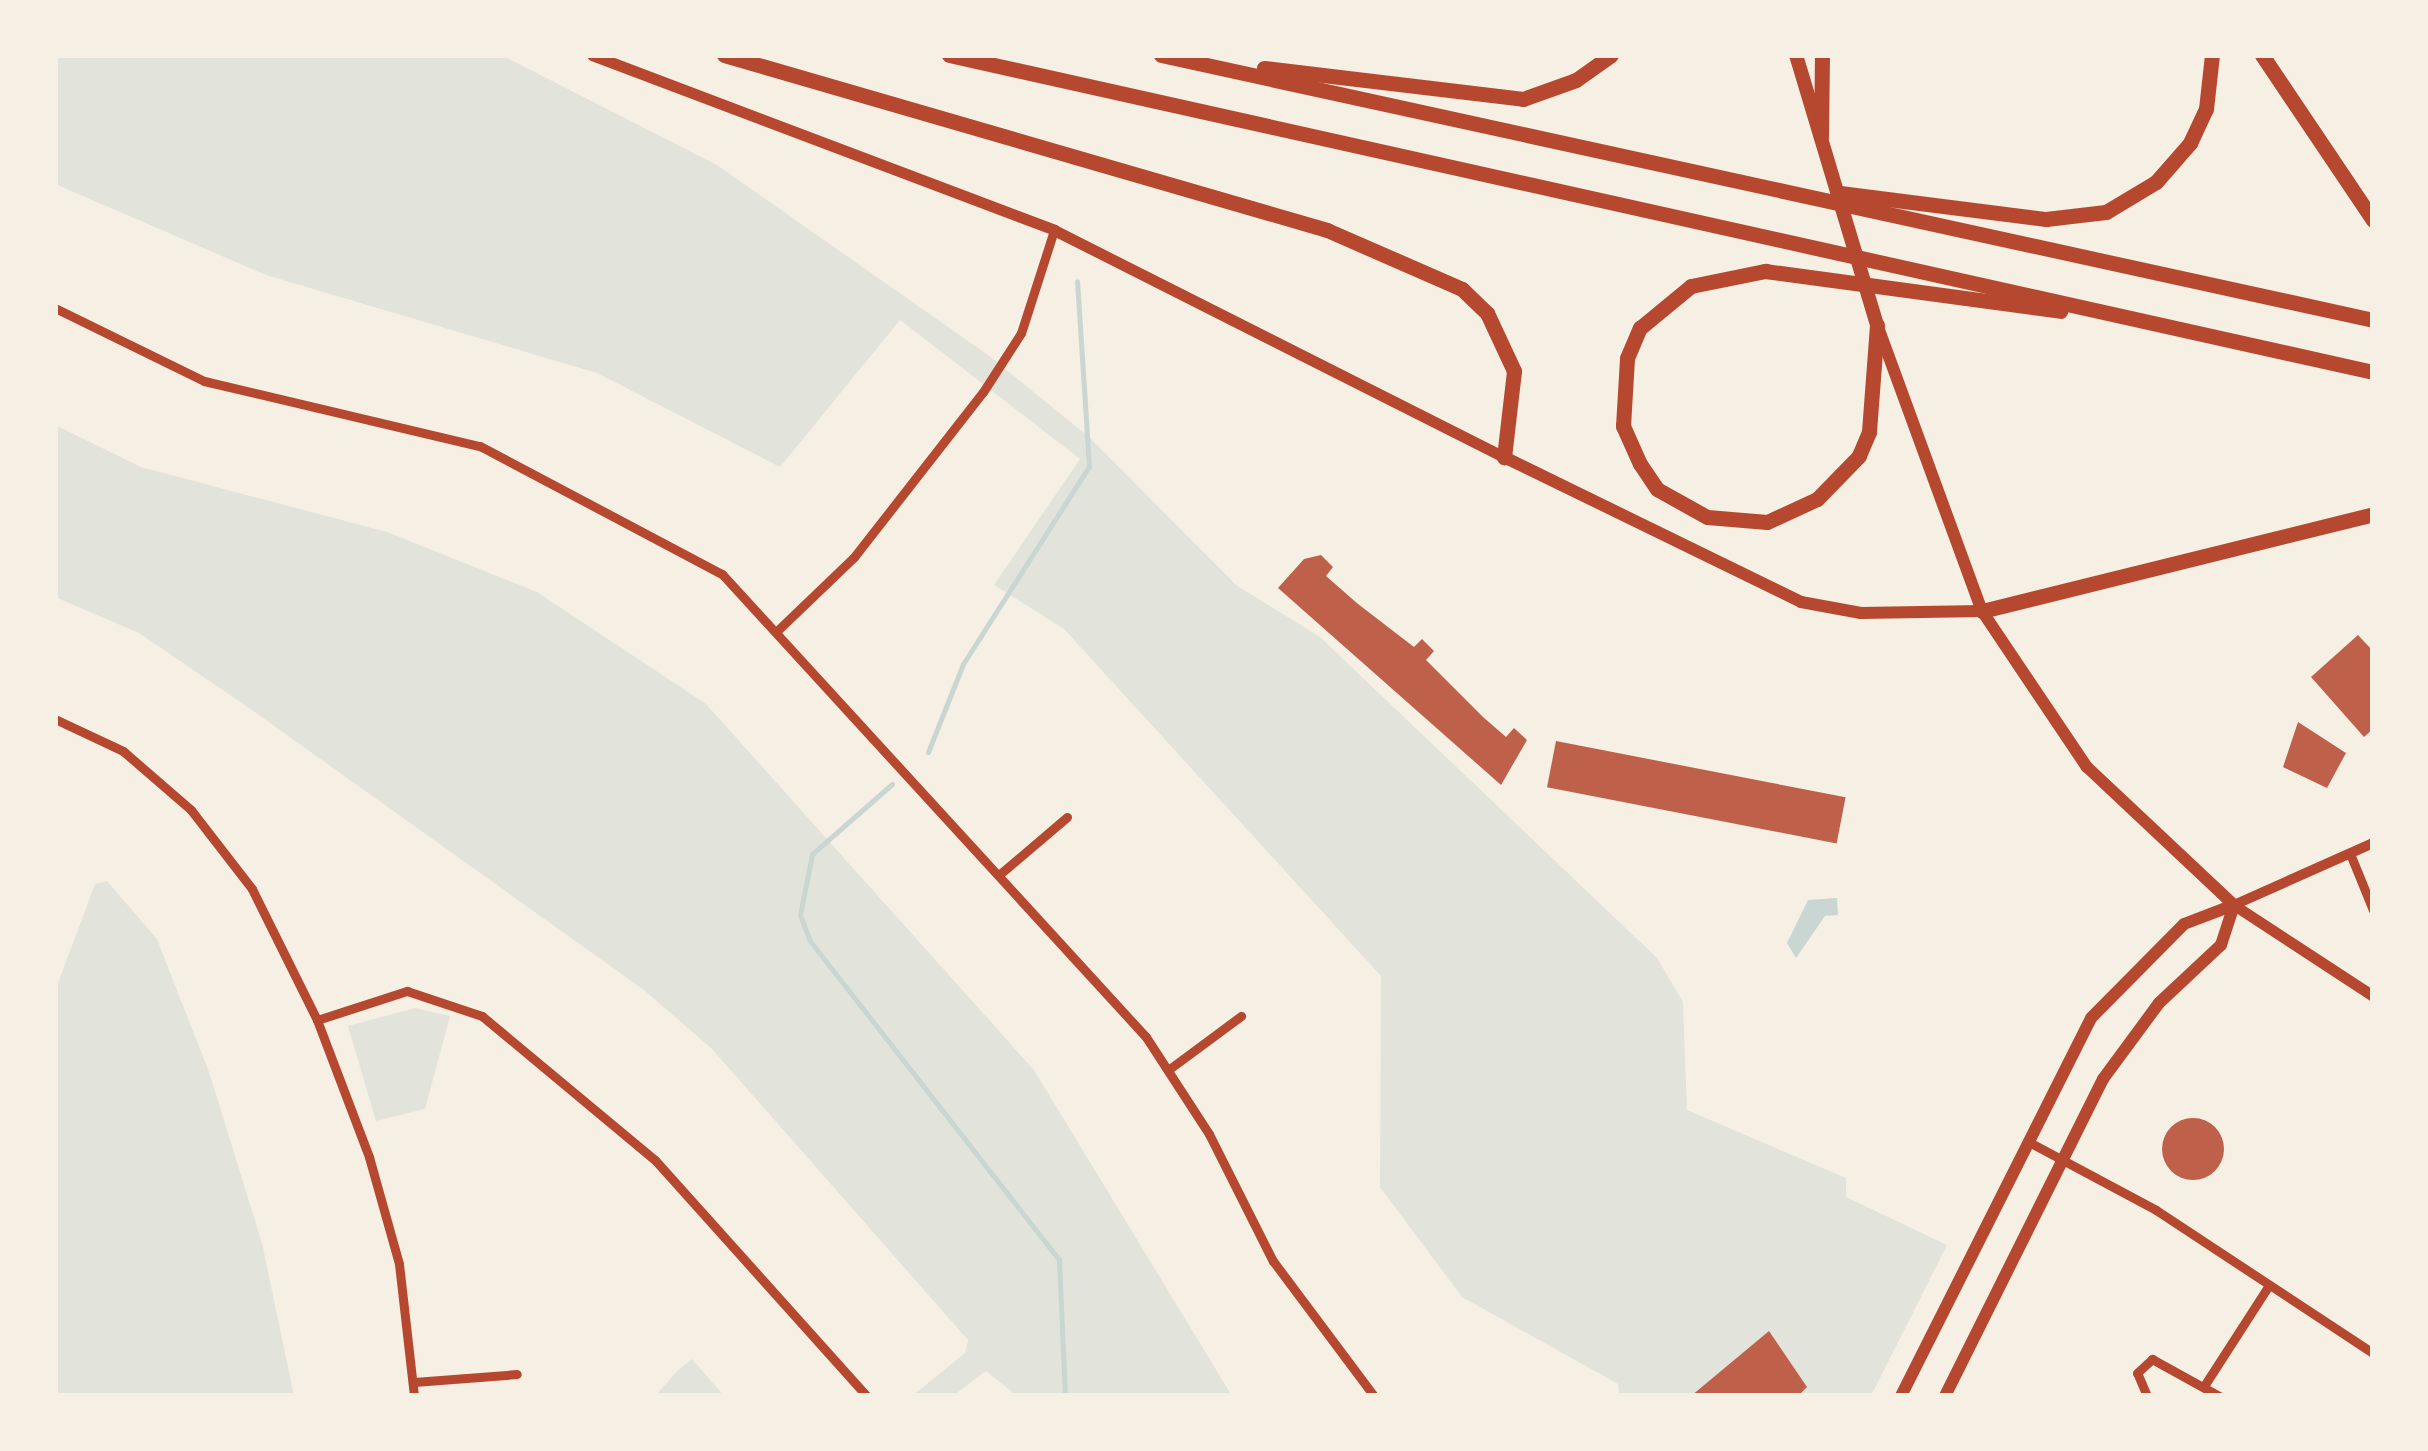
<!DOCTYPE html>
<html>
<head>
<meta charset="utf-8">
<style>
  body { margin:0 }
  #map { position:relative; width:2428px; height:1451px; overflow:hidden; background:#f6efe4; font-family:"Nunito Sans",sans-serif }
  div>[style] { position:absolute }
  .green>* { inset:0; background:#e2e4dc }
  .water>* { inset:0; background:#c9d6d2 }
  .stream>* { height:5px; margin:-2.5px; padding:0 2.5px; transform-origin:2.5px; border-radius:2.5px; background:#c9d6d2 }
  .building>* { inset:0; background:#bf614a; transform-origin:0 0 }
  .round { border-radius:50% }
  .minor>* { height:9px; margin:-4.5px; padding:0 4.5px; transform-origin:4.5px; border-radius:4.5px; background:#b5482f }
  .tertiary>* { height:10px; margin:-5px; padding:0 5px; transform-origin:5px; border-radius:5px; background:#b5482f }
  .secondary>* { height:11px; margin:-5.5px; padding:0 5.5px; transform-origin:5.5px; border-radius:5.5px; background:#b5482f }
  .primary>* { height:12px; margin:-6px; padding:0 6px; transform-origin:6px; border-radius:6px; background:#b5482f }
  .trunk>* { height:14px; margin:-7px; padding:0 7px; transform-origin:7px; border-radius:7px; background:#b5482f }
  .motorway>* { height:15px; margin:-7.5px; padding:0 7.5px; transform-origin:7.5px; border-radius:7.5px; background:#b5482f }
  span { translate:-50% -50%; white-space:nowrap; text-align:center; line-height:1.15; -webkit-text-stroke:8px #f6efe4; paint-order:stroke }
  .frame { position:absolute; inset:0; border:58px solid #f6efe4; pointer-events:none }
</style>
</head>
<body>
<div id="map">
  <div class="green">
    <i style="clip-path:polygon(55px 55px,501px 55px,717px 165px,988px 355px,1088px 436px,1236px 585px,1320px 637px,1657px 958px,1683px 1002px,1687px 1110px,1846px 1178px,1846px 1197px,1947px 1245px,1871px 1396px,1619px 1396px,1618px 1384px,1462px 1297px,1380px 1187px,1381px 976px,1064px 629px,994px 585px,1080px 459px,900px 320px,780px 467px,597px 373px,266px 275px,55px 184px)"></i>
    <i style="clip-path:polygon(55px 425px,141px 467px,387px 532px,537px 592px,706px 704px,1034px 1070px,1232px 1396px,1017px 1396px,986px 1371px,953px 1396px,912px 1396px,965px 1353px,968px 1340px,712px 1049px,644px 990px,249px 708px,139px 633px,55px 597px)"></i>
    <i style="clip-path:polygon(107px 881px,157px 939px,209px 1072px,262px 1243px,294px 1396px,55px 1396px,55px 991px,95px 884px)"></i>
    <i style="clip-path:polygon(415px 1008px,450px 1016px,425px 1109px,376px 1121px,348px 1026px)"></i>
    <i style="clip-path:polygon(692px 1359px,724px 1396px,655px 1396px,678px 1370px)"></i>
  </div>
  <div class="water">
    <i style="clip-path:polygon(1837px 898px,1838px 915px,1825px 916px,1796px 958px,1787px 943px,1808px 900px)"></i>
  </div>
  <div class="stream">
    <i style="left:928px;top:752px;width:95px;rotate:-68.3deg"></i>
    <i style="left:963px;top:664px;width:235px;rotate:-57.5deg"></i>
    <i style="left:1089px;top:466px;width:185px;rotate:-93.7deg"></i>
    <i style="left:892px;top:784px;width:106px;rotate:138.8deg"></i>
    <i style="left:812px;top:854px;width:62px;rotate:101.1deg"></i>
    <i style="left:800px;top:915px;width:28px;rotate:69deg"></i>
    <i style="left:810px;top:941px;width:405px;rotate:52deg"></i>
    <i style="left:1059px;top:1260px;width:136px;rotate:87.5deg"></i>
  </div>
  <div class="building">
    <i style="clip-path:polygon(1321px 555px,1333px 567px,1326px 576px,1358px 604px,1414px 647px,1422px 639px,1434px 651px,1426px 660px,1483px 717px,1506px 737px,1514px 728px,1527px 740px,1501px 785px,1278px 588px,1304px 559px)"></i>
    <i style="clip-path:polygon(2358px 635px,2373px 651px,2373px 729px,2364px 737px,2311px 677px)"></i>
    <i style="clip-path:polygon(2298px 722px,2346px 753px,2327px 788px,2283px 767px)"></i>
    <i style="left:1556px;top:741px;width:295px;height:47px;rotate:11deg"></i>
    <i class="round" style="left:2162px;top:1118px;width:62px;height:62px"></i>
    <i style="clip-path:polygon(1769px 1331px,1807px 1387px,1798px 1396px,1691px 1396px)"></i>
  </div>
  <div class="minor">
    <i style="left:55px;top:308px;width:166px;rotate:26.1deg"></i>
    <i style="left:204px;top:381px;width:284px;rotate:13.3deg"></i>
    <i style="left:480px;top:446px;width:274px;rotate:27.9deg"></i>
    <i style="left:722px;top:574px;width:628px;rotate:47.52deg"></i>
    <i style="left:1146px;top:1037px;width:116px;rotate:57deg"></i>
    <i style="left:1209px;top:1134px;width:142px;rotate:63.3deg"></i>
    <i style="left:1273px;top:1261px;width:169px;rotate:53.2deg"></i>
    <i style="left:779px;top:629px;width:104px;rotate:-43.8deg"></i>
    <i style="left:854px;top:557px;width:209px;rotate:-52deg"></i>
    <i style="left:983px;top:392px;width:70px;rotate:-57.2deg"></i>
    <i style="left:1021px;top:333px;width:108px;rotate:-72.2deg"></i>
    <i style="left:55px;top:719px;width:75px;rotate:25.2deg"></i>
    <i style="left:123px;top:751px;width:90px;rotate:40.9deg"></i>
    <i style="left:191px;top:810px;width:100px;rotate:52.3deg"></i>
    <i style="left:252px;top:889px;width:146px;rotate:63.6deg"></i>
    <i style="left:317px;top:1020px;width:147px;rotate:69.2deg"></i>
    <i style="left:369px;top:1157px;width:111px;rotate:74.3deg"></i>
    <i style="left:399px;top:1264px;width:133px;rotate:83.5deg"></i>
    <i style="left:2351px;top:856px;width:58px;rotate:67.8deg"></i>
    <i style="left:1000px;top:874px;width:88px;rotate:-40.4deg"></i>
    <i style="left:317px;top:1020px;width:95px;rotate:-17.9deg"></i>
    <i style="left:407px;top:991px;width:79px;rotate:18.4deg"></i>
    <i style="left:482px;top:1016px;width:225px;rotate:39.8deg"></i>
    <i style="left:655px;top:1160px;width:317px;rotate:48.1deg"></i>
    <i style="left:1168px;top:1070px;width:91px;rotate:-36.5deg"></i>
    <i style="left:2027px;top:1141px;width:146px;rotate:28.1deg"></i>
    <i style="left:2156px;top:1210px;width:260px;rotate:33.4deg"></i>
    <i style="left:414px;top:1382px;width:103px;rotate:-4.4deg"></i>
    <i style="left:2204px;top:1386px;width:120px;rotate:-57.2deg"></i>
    <i style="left:2147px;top:1396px;width:25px;rotate:-113deg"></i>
    <i style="left:2137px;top:1373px;width:21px;rotate:-43deg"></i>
    <i style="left:2152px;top:1359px;width:77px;rotate:28.9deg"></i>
  </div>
  <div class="tertiary">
    <i style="left:2234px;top:905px;width:152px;rotate:-24deg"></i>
  </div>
  <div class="secondary">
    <i style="left:592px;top:55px;width:494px;rotate:20.7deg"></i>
    <i style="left:1054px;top:230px;width:504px;rotate:26.77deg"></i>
    <i style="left:2234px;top:905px;width:166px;rotate:33.2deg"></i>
  </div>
  <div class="primary">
    <i style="left:1878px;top:327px;width:302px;rotate:69.9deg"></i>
    <i style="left:1982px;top:611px;width:188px;rotate:56.1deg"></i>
    <i style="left:2087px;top:767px;width:202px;rotate:43.2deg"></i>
    <i style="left:1504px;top:457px;width:331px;rotate:26deg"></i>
    <i style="left:1801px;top:602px;width:61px;rotate:10.4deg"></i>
    <i style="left:1861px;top:613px;width:121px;rotate:-0.9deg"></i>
    <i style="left:1901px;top:1396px;width:423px;rotate:-63.3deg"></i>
    <i style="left:2091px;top:1018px;width:132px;rotate:-45.3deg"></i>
    <i style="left:2184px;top:924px;width:53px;rotate:-20.8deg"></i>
    <i style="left:1945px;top:1396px;width:354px;rotate:-63.5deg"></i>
    <i style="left:2103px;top:1079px;width:94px;rotate:-53.6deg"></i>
    <i style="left:2159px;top:1003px;width:85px;rotate:-43.1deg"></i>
    <i style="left:2221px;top:945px;width:42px;rotate:-72deg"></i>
  </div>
  <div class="trunk">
    <i style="left:1796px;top:55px;width:282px;rotate:73.3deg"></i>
  </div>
  <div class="motorway">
    <i style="left:724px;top:55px;width:628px;rotate:16.18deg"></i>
    <i style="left:1327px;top:230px;width:147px;rotate:23.6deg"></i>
    <i style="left:1462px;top:289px;width:35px;rotate:44deg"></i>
    <i style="left:1487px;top:313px;width:64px;rotate:65deg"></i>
    <i style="left:1514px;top:371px;width:87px;rotate:96.6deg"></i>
    <i style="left:949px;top:55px;width:1459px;rotate:12.55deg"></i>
    <i style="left:1161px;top:55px;width:1241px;rotate:12.33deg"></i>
    <i style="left:2262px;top:55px;width:199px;rotate:56.1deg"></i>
    <i style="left:1264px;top:68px;width:261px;rotate:6.8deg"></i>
    <i style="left:1523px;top:99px;width:56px;rotate:-19.7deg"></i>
    <i style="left:1576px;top:80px;width:43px;rotate:-35.5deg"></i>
    <i style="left:1821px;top:137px;width:82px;rotate:-89.3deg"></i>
    <i style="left:1840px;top:193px;width:208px;rotate:7.2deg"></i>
    <i style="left:2046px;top:219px;width:60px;rotate:-6.7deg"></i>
    <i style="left:2106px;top:212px;width:58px;rotate:-31deg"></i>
    <i style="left:2156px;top:182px;width:52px;rotate:-48.9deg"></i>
    <i style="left:2190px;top:143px;width:38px;rotate:-65deg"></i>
    <i style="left:2206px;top:109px;width:54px;rotate:-83.7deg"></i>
    <i style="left:1877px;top:325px;width:107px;rotate:94.3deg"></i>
    <i style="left:1869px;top:432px;width:26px;rotate:113deg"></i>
    <i style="left:1859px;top:456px;width:60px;rotate:134.3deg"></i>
    <i style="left:1817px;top:499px;width:55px;rotate:155.3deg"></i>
    <i style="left:1767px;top:522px;width:60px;rotate:-175.2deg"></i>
    <i style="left:1707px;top:517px;width:57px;rotate:-150.8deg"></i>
    <i style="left:1657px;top:489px;width:30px;rotate:-124deg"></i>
    <i style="left:1640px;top:464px;width:42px;rotate:-114.1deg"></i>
    <i style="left:1623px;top:426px;width:68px;rotate:-86.6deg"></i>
    <i style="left:1627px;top:358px;width:33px;rotate:-67deg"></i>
    <i style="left:1640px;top:328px;width:66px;rotate:-39.5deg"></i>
    <i style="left:1691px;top:286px;width:76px;rotate:-11.5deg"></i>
    <i style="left:1765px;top:271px;width:298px;rotate:7.7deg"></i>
    <i style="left:1982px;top:611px;width:403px;rotate:-13.9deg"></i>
  </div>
  <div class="frame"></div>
</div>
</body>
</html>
